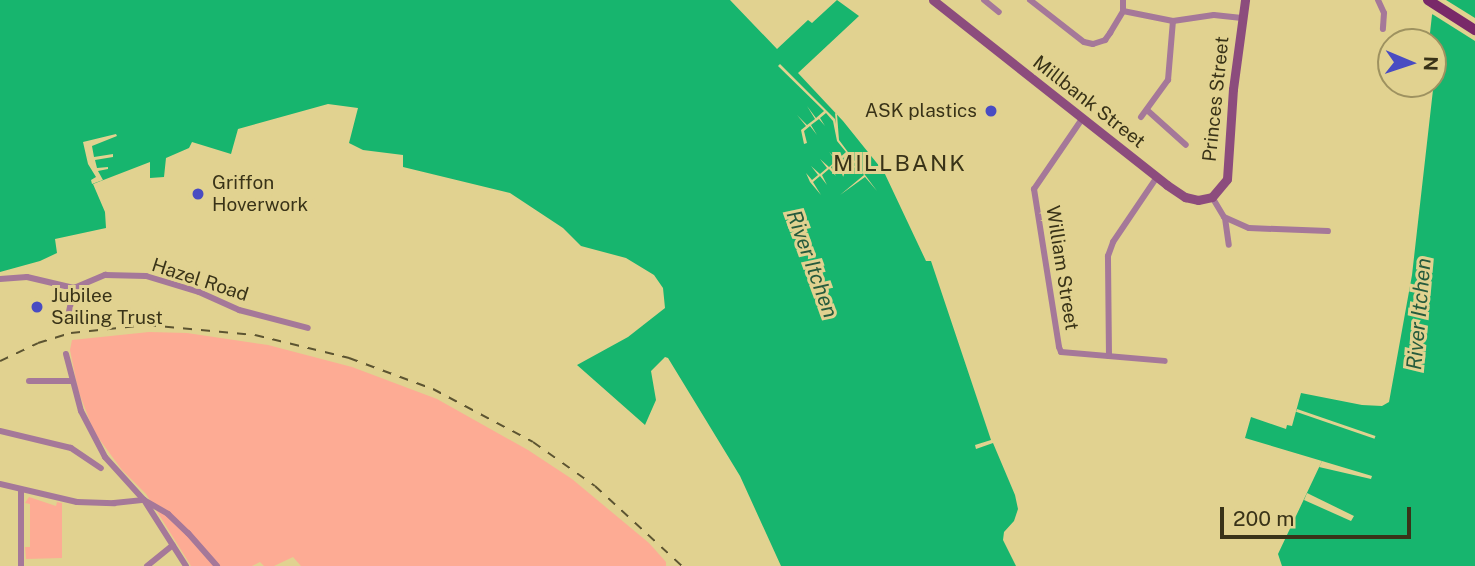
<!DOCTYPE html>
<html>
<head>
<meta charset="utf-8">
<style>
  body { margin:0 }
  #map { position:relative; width:1475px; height:566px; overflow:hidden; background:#e1d290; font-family:"Public Sans",sans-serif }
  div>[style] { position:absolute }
  .green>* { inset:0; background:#fdab94 }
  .water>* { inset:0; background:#17b56e }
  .pier>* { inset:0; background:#e1d290; transform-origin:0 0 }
  .street>* { height:6px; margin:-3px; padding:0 3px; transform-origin:3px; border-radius:3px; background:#a57899 }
  .secondary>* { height:9px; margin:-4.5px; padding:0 4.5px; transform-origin:4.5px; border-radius:4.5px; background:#8c4c7d }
  .primary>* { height:10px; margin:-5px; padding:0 5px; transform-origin:5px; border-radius:5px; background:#792969 }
  .rail>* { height:2px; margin-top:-1px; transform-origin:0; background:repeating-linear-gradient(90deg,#5c5431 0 9px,transparent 0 18px) }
  .dots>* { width:19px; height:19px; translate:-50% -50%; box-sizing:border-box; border:4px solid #e1d290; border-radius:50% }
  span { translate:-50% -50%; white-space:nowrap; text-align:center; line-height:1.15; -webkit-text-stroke:6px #e1d290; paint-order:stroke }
  .street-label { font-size:19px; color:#393318 }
  .poi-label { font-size:19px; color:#393318 }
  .right { translate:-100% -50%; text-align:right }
  .left { translate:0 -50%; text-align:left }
  .water-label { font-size:21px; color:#265b3d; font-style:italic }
  .quarter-label { font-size:23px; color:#393318; letter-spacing:2px }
  .north { position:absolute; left:1377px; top:28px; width:70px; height:70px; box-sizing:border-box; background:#e1d290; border:2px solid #9e9260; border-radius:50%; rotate:92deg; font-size:19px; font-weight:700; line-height:28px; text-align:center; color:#393318 }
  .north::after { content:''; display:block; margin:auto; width:24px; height:32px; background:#494cc2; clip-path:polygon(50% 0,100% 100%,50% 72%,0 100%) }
  .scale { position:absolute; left:1220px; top:507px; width:191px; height:32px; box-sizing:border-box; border:4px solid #393318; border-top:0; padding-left:9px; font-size:21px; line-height:24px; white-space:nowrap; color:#393318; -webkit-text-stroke:5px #e1d290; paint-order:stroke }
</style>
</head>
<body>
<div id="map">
  <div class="green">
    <i style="clip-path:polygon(149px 332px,187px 333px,268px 345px,352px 367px,437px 399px,528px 450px,572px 479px,649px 543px,666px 562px,666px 566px,301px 566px,293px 557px,274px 566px,264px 566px,260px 562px,252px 566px,191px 566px,146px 494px,122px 470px,94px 432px,78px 390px,70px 350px,72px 340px)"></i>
    <i style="clip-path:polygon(29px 497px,56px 506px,57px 502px,62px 503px,62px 558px,26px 559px,25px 547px,30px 547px,30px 504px,25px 503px)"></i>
  </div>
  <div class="water">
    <i style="clip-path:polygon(0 0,730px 0,777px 49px,808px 20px,812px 23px,837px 0,859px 16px,798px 73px,843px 121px,884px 172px,926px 261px,931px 261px,991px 440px,975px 445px,976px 449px,993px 443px,1015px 495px,1018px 509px,1014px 521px,1004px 532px,1003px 540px,1016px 566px,781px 566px,740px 476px,668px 358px,665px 357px,651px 371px,656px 400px,645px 425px,577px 365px,628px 337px,665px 308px,663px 288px,654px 275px,626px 258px,581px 246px,563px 228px,510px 193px,403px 167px,403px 155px,363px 150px,349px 143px,358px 108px,328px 104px,238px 129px,231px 154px,192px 142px,189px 148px,166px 158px,164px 177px,150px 178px,150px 162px,93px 184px,105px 212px,106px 228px,55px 239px,57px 253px,40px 261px,0 272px)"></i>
    <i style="clip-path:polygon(1440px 0,1475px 0,1475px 566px,1282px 566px,1278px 554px,1322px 461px,1245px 438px,1251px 417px,1286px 429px,1287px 425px,1292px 426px,1301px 393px,1362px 405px,1382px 406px,1389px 402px,1412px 275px,1434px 81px,1433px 42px,1429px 42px,1432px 15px)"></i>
  </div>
  <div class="pier">
    <i style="clip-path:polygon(1436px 0,1446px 0,1475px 18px,1475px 41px,1429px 12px)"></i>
    <i style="clip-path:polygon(780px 64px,835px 119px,836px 124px,835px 113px,837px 114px,839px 140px,877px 191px,865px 177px,840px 195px,864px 175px,857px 166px,844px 174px,856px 165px,848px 154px,842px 159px,845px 165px,840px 160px,831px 167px,836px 176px,829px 169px,822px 175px,827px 185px,820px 176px,813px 182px,821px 195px,810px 182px,806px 173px,812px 180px,818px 175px,811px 166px,820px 174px,827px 168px,820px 159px,829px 167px,836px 161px,829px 152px,837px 160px,846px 152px,837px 141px,833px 121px,826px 113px,820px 118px,825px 126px,819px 119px,811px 125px,817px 135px,810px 126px,804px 131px,807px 143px,804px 144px,801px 130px,806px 126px,797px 115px,807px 125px,815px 119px,807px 106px,816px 118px,824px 111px,778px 66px)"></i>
    <i style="clip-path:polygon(116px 134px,117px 136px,92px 146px,94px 157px,113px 154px,113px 157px,95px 160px,97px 168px,108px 167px,108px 169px,98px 171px,103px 180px,92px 184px,91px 180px,96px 177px,88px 164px,83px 142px)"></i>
    <i style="left:1297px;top:409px;width:83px;height:3px;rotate:19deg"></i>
    <i style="clip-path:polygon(1322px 461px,1372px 476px,1371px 479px,1319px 467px)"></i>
    <i style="clip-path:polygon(1307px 493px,1354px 516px,1351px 521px,1304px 500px)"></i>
  </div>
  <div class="street">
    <i style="left:984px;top:0;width:19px;rotate:39deg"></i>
    <i style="left:1030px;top:0;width:68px;rotate:37.9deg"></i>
    <i style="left:1084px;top:42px;width:9px;rotate:13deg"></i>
    <i style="left:1093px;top:44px;width:13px;rotate:-18deg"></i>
    <i style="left:1105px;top:40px;width:9px;rotate:-54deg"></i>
    <i style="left:1110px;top:33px;width:26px;rotate:-59deg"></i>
    <i style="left:1123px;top:11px;width:11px;rotate:-90deg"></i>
    <i style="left:1378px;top:0;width:14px;rotate:65deg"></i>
    <i style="left:1384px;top:13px;width:16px;rotate:94deg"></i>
    <i style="left:1123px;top:11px;width:51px;rotate:11.3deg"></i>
    <i style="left:1173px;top:21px;width:41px;rotate:-8.3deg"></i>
    <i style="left:1214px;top:15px;width:28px;rotate:6deg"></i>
    <i style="left:1147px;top:110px;width:52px;rotate:41.9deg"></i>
    <i style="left:1141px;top:117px;width:46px;rotate:-53.9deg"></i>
    <i style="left:1168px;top:80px;width:59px;rotate:-85.2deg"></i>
    <i style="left:1082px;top:119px;width:85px;rotate:124.4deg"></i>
    <i style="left:1034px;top:189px;width:160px;rotate:81deg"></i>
    <i style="left:1059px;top:347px;width:5px;rotate:68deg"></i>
    <i style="left:1061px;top:352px;width:104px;rotate:4.9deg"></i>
    <i style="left:1212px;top:197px;width:23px;rotate:59deg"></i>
    <i style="left:1224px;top:217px;width:27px;rotate:24deg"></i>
    <i style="left:1249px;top:228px;width:79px;rotate:2.2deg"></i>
    <i style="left:1225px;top:218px;width:27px;rotate:82deg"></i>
    <i style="left:0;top:279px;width:27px;rotate:-4deg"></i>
    <i style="left:27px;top:277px;width:48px;rotate:13.2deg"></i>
    <i style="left:74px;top:288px;width:34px;rotate:-23deg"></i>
    <i style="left:105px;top:275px;width:41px;rotate:1.4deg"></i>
    <i style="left:146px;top:276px;width:55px;rotate:16.8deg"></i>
    <i style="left:199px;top:292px;width:44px;rotate:24.2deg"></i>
    <i style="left:239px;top:310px;width:71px;rotate:14.6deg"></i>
    <i style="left:67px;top:321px;width:34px;rotate:-78deg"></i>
    <i style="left:66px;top:354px;width:59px;rotate:75.3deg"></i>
    <i style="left:81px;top:411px;width:52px;rotate:62.4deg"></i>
    <i style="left:105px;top:457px;width:58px;rotate:47.8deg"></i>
    <i style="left:144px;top:500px;width:28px;rotate:30deg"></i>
    <i style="left:168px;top:514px;width:28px;rotate:44deg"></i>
    <i style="left:188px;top:533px;width:44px;rotate:48.7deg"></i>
    <i style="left:1109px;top:356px;width:100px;rotate:-90.6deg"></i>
    <i style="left:1108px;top:256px;width:15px;rotate:-70deg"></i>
    <i style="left:1113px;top:242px;width:78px;rotate:-55.9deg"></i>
    <i style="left:29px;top:381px;width:42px"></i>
    <i style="left:0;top:431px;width:73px;rotate:13.5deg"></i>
    <i style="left:71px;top:448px;width:36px;rotate:34deg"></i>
    <i style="left:0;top:484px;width:79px;rotate:13.2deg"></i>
    <i style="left:77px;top:502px;width:37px;rotate:2deg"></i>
    <i style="left:114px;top:503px;width:30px;rotate:-6deg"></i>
    <i style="left:21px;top:490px;width:76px;rotate:90deg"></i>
    <i style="left:144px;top:500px;width:78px;rotate:57.5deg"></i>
    <i style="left:147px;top:566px;width:33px;rotate:-39deg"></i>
  </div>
  <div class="secondary">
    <i style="left:933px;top:0;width:298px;rotate:38.3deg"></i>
    <i style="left:1167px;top:185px;width:22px;rotate:34deg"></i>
    <i style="left:1185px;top:197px;width:13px;rotate:13deg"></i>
    <i style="left:1198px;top:200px;width:14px;rotate:-12deg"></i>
    <i style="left:1212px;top:197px;width:23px;rotate:-50deg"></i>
    <i style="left:1227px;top:179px;width:90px;rotate:-86.2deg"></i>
    <i style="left:1233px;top:89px;width:90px;rotate:-82.3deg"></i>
  </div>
  <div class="primary">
    <i style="left:1428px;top:0;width:56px;rotate:32.6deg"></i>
  </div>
  <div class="rail">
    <i style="left:0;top:361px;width:42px;rotate:-25.3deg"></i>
    <i style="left:38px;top:343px;width:34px;rotate:-17deg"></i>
    <i style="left:71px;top:333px;width:76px;rotate:-6deg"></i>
    <i style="left:147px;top:325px;width:108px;rotate:5.3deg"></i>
    <i style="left:255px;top:335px;width:97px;rotate:13.7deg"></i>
    <i style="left:349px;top:358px;width:90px;rotate:20.3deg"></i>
    <i style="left:433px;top:389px;width:113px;rotate:27.9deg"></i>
    <i style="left:533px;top:442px;width:76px;rotate:35.4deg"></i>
    <i style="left:595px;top:486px;width:118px;rotate:42.6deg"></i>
  </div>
  <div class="dots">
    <i style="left:991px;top:111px;background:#494cc2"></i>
    <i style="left:198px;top:194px;background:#494cc2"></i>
    <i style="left:37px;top:307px;background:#494cc2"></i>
  </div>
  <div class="street-label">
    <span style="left:1216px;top:99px;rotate:-84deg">Princes Street</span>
    <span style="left:1089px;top:102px;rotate:38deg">Millbank Street</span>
    <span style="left:1062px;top:268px;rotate:81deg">William Street</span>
    <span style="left:200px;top:280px;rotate:18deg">Hazel Road</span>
  </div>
  <div class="poi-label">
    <span class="right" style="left:977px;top:111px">ASK plastics</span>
    <span class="left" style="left:212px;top:194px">Griffon<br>Hoverwork</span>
    <span class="left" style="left:51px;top:307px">Jubilee<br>Sailing Trust</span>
  </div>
  <div class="water-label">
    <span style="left:812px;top:264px;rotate:70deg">River Itchen</span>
    <span style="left:1419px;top:314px;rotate:-85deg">River Itchen</span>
  </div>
  <div class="quarter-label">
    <span style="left:900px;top:163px">MILLBANK</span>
  </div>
  <div class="north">N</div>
  <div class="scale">200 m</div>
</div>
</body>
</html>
